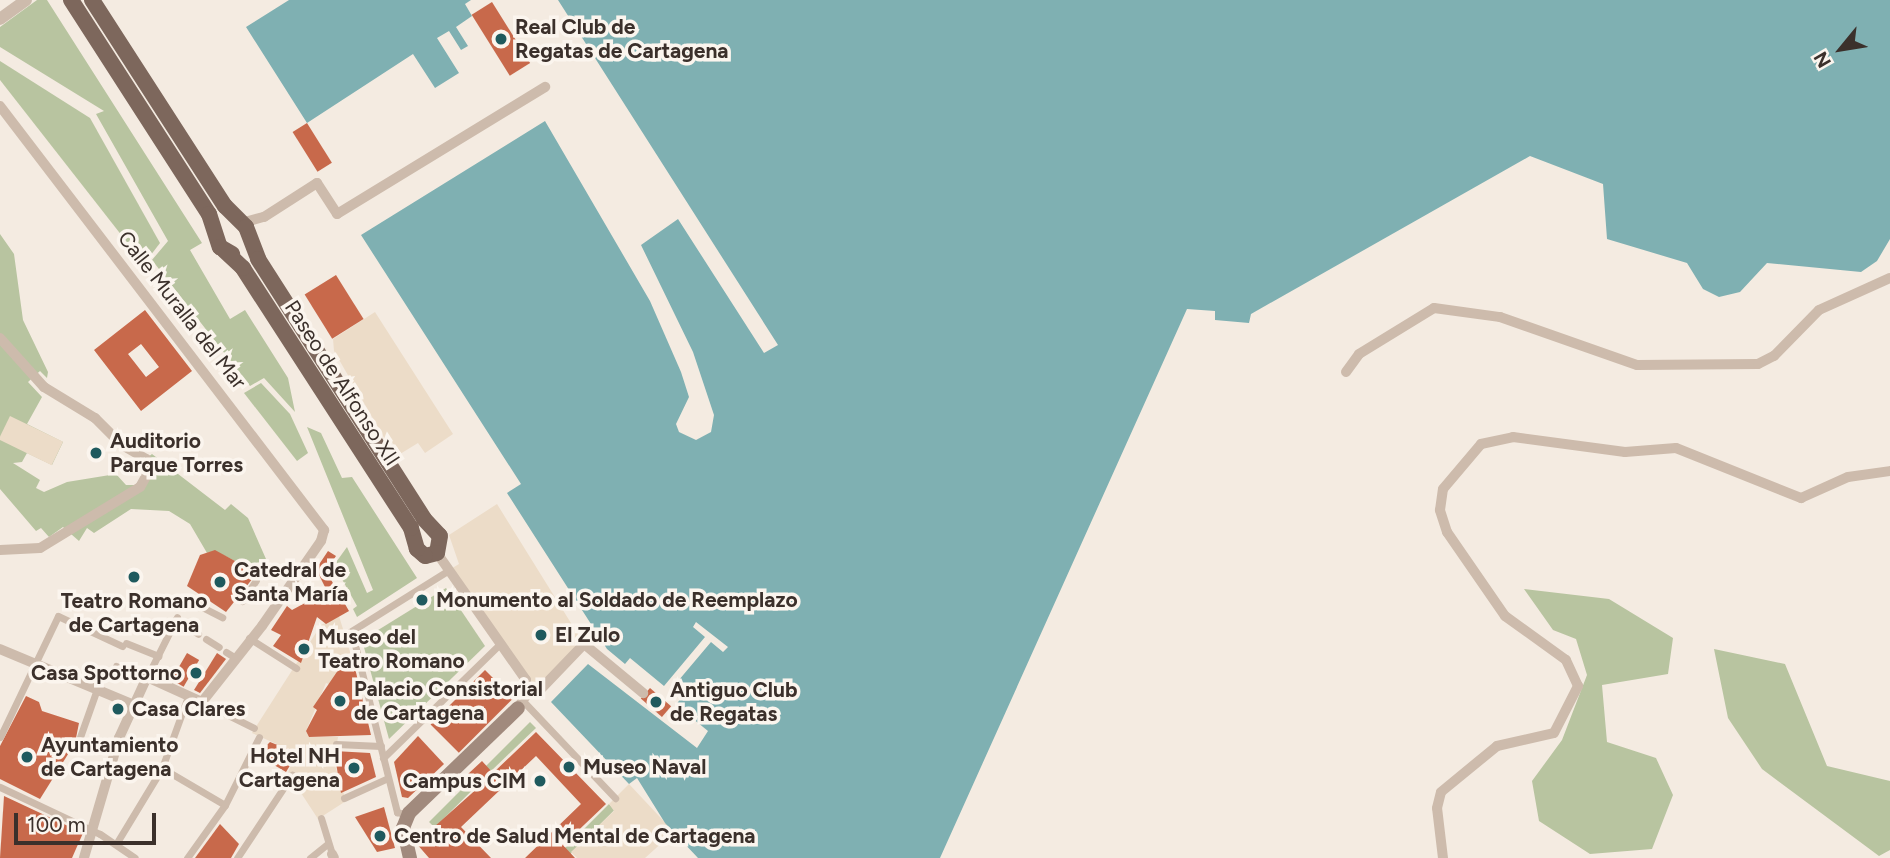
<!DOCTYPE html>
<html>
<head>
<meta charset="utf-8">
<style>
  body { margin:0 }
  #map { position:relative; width:1890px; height:858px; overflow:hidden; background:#f4ebe1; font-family:Figtree,sans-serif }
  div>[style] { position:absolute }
  .green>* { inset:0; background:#b8c4a0; transform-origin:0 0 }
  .plaza>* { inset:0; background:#ecdcc8; transform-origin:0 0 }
  .water>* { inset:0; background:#7fb0b2 }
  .building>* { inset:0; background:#c8694b; transform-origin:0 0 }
  .pedestrian>* { height:7px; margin:-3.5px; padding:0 3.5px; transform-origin:3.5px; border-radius:3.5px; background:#cdbbac }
  .minor>* { height:10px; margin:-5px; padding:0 5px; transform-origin:5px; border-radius:5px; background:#cdbbac }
  .tertiary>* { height:12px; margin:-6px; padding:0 6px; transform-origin:6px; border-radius:6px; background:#cdbbac }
  .secondary>* { height:14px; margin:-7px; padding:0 7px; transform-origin:7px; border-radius:7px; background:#a18a7d }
  .primary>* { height:16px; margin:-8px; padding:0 8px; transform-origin:8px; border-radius:8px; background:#7d675c }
  .dots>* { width:19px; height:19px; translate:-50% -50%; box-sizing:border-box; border:4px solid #fbf5ee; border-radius:50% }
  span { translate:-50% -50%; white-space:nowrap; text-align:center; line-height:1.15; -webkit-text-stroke:7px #fbf5ee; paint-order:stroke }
  .poi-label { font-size:21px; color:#3b302b; font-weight:700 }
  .left { translate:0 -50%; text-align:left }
  .right { translate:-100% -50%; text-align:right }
  .street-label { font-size:21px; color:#3b302b }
  .north { position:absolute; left:1806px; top:14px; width:70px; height:70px; -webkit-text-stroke:5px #fbf5ee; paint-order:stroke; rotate:240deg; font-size:19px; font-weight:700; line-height:28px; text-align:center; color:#3b302b }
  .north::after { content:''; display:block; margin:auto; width:24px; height:32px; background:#3b302b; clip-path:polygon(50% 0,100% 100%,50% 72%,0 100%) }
  .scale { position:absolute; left:14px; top:813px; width:142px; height:32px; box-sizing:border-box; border:4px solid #3b302b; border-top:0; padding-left:9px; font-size:21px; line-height:24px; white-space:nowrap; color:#3b302b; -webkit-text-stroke:5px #fbf5ee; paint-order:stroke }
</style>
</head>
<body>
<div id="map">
  <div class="green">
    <i style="clip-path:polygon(37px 0,47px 0,202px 243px,190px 250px,230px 319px,245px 310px,288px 378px,295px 412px,264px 378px,250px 386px,152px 260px,168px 241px,96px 114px,104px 111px,0 47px,0 27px)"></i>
    <i style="clip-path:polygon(0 61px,90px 118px,160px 243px,144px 264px,0 80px)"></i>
    <i style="clip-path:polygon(0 234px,14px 254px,23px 320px,48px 372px,47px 378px,40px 371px,28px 382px,42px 397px,27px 424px,63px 442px,52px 465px,27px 453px,22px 462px,13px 463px,40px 480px,36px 488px,44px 492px,67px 482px,116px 474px,126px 485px,136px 485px,146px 474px,143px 461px,152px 454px,225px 510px,231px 504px,248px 518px,266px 559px,263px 575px,215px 551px,207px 553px,190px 524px,169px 511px,131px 509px,94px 533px,87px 528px,79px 541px,63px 527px,49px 537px,41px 528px,36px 531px,0 489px)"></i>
    <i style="clip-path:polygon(261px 383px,290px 414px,308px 453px,297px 461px,244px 393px)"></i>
    <i style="clip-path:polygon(307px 427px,321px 433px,342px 478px,352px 477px,417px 578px,357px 617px,353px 609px,357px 606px,334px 565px,347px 547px,367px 593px,373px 590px)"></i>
    <i style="clip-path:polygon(446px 588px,485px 646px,389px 739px,362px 640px)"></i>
    <i style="clip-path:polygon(1524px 589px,1609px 599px,1673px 638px,1668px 674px,1602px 685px,1607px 742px,1656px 758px,1673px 795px,1652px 849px,1590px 854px,1539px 821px,1532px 781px,1562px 740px,1587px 675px,1576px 639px,1553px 630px)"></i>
    <i style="clip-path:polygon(1714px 649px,1785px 664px,1827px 766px,1890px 781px,1890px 850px,1879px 856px,1762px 769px,1728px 718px)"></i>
    <i style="clip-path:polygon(530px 722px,536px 728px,490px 772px,485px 767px)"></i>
    <i style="left:475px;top:776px;width:8px;height:65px;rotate:45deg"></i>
    <i style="left:609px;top:804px;width:8px;height:64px;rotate:45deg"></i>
  </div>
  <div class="plaza">
    <i style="clip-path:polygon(375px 312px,453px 434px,425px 453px,418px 443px,400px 454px,390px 439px,386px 441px,334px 351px,333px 339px)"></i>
    <i style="left:10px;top:416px;width:59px;height:26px;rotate:26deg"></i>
    <i style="clip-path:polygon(497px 504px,584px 644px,538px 692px,528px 689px,449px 570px,459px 564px,449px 535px)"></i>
    <i style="clip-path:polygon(339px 616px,354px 665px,344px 661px,331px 685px,326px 683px,306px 731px,309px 737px,338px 737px,334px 762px,346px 801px,318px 819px,288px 773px,293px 759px,290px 750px,252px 733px,321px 625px)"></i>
    <i style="clip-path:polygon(629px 784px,674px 832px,645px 858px,577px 858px,571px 852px,614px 811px,609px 804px)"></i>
  </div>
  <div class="water">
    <i style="clip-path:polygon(289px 0,471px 0,465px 4px,472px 16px,456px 27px,468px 46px,461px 50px,449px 31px,437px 38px,459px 73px,435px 88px,413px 54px,307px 123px,246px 27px)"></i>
    <i style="clip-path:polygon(558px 0,1890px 0,1890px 239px,1877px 261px,1861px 272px,1767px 263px,1740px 292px,1719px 297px,1703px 289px,1687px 263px,1607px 239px,1603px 184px,1530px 156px,1251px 314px,1249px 323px,1215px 320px,1215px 311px,1187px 309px,940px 858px,698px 858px,665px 823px,637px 778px,629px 784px,551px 702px,588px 664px,697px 748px,708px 731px,676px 705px,683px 695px,673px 687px,711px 642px,723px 652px,728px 647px,696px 622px,693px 627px,705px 637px,664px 686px,630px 658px,625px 664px,607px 649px,507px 493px,521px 484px,361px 235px,545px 121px,650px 301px,681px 372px,689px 397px,676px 424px,679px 432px,696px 440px,711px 432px,714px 415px,693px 352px,641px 245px,678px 219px,764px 353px,778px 345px)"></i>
  </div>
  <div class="building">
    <i style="left:492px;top:2px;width:72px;height:24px;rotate:58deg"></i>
    <i style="left:307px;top:123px;width:47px;height:17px;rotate:58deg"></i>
    <i style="left:336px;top:275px;width:52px;height:37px;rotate:58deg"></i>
    <i style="clip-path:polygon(evenodd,145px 310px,192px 371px,141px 411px,94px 350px,145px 310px,141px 344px,159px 367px,146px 377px,128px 354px,141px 344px)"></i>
    <i style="clip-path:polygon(215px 550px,257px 573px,226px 612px,187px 586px,200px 555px)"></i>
    <i style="clip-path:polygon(328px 551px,336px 556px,326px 571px,349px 611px,326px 624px,317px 617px,301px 663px,273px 646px,281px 635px,271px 630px,287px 606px,292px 610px,327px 591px,316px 569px)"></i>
    <i style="left:187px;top:653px;width:14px;height:31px;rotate:30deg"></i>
    <i style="clip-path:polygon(217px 653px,226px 659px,200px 693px,194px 690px)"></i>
    <i style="clip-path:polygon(345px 660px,354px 664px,371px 735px,309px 737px,306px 731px,317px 710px,313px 707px)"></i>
    <i style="left:485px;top:670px;width:40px;height:77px;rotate:45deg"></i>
    <i style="left:650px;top:688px;width:28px;height:14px;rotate:41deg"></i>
    <i style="clip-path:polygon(26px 696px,39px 702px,42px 711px,79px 723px,75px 743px,40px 799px,0 779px,0 746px)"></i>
    <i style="clip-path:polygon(536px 732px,606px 804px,563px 845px,575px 858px,525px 858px,581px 804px,536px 756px,461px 827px,491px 858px,429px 858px,416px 843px,480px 786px,468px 774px,482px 761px,493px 773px)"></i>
    <i style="clip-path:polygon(418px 736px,444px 764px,408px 798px,402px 797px,394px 762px)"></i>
    <i style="clip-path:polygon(270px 742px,290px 750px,294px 759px,286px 772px,257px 755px)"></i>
    <i style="clip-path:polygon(334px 751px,370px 753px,376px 777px,341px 793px)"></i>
    <i style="clip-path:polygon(4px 796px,83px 833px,72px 858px,0 858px)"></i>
    <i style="clip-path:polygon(384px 807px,395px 848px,377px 852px,355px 817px)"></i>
    <i style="clip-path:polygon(220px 824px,239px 844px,231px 858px,195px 858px)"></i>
  </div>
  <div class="pedestrian">
    <i style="left:242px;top:601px;width:25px;rotate:-56deg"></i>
    <i style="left:192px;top:602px;width:34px;rotate:27deg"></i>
    <i style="left:176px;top:620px;width:26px;rotate:32deg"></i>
    <i style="left:352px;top:633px;width:185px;rotate:75.9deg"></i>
    <i style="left:397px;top:812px;width:10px;rotate:17deg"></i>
    <i style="left:345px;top:635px;width:123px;rotate:-32deg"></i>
    <i style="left:249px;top:638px;width:56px;rotate:32.6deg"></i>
    <i style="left:206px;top:639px;width:15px;rotate:32deg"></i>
    <i style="left:126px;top:643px;width:35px;rotate:22deg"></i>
    <i style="left:226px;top:652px;width:9px;rotate:32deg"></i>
    <i style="left:116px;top:666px;width:33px;rotate:23deg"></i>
    <i style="left:147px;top:677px;width:67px;rotate:-63.4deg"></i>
    <i style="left:523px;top:701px;width:134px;rotate:46.5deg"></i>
    <i style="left:202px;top:702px;width:58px;rotate:26.6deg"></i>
    <i style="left:0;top:737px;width:134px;rotate:-64.4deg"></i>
    <i style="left:58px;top:616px;width:71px;rotate:25.1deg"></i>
    <i style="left:80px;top:737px;width:51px;rotate:-70.5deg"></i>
    <i style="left:336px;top:744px;width:45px;rotate:2.5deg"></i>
    <i style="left:383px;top:758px;width:165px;rotate:-44.3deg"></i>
    <i style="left:162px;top:768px;width:73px;rotate:30.4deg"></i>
    <i style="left:0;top:787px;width:110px;rotate:25.2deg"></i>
    <i style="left:100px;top:834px;width:42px;rotate:34.4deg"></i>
    <i style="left:344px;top:798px;width:48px;rotate:-24.4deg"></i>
    <i style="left:321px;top:818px;width:38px;rotate:73deg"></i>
    <i style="left:116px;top:844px;width:89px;rotate:-58.8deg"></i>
    <i style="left:162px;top:768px;width:77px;rotate:-70.1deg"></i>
    <i style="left:187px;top:858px;width:65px;rotate:-54.4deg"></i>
    <i style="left:225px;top:805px;width:76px;rotate:-63.4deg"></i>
    <i style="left:237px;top:858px;width:100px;rotate:-56.5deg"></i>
    <i style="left:310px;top:858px;width:22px;rotate:-39deg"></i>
  </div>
  <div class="minor">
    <i style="left:0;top:106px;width:534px;rotate:52.61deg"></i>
    <i style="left:324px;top:530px;width:11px;rotate:105deg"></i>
    <i style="left:321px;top:541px;width:103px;rotate:124.8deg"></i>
    <i style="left:262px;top:626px;width:97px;rotate:128.3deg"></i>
    <i style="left:202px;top:702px;width:60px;rotate:-155.6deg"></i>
    <i style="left:147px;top:677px;width:67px;rotate:114.7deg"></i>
    <i style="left:119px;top:738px;width:125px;rotate:106.3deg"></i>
    <i style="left:241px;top:223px;width:24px;rotate:-15deg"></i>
    <i style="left:264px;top:217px;width:63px;rotate:-32.7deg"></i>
    <i style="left:317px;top:183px;width:37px;rotate:57deg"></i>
    <i style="left:337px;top:214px;width:244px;rotate:-31.4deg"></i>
    <i style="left:0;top:338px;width:66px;rotate:48.1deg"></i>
    <i style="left:44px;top:387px;width:60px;rotate:31.3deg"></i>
    <i style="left:95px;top:418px;width:38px;rotate:45deg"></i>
    <i style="left:122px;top:445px;width:28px;rotate:30deg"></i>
    <i style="left:146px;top:459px;width:12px;rotate:76deg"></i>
    <i style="left:149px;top:471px;width:18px;rotate:119deg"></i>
    <i style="left:140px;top:487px;width:117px;rotate:148.6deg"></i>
    <i style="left:40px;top:548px;width:40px;rotate:177.1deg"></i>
    <i style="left:1346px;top:372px;width:22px;rotate:-54deg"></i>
    <i style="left:1359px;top:354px;width:88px;rotate:-31.5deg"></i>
    <i style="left:1434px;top:308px;width:67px;rotate:7.8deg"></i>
    <i style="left:1500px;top:317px;width:145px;rotate:19.3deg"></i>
    <i style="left:1637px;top:365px;width:121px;rotate:-0.5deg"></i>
    <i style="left:1758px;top:364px;width:18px;rotate:-27deg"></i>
    <i style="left:1774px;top:356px;width:64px;rotate:-45.6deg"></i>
    <i style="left:1819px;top:310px;width:78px;rotate:-24.3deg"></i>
    <i style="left:437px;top:553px;width:155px;rotate:55deg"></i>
    <i style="left:526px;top:680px;width:14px;rotate:86deg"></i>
    <i style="left:527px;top:694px;width:17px;rotate:123deg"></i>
    <i style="left:0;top:649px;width:145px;rotate:22.7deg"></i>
    <i style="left:528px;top:689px;width:10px;rotate:17deg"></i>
    <i style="left:538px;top:692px;width:66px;rotate:-46.2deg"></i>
    <i style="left:584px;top:644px;width:77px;rotate:39.7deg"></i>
    <i style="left:332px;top:854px;width:4px;rotate:63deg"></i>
    <i style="left:1443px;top:858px;width:50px;rotate:-96.8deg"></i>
    <i style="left:1437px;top:808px;width:16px;rotate:-76deg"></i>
    <i style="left:1441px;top:792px;width:72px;rotate:-39.4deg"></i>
    <i style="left:1497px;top:746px;width:58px;rotate:-12.8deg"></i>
    <i style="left:1554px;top:733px;width:53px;rotate:-62.9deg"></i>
    <i style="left:1578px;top:686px;width:29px;rotate:-115deg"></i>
    <i style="left:1566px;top:660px;width:75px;rotate:-144.2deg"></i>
    <i style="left:1505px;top:616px;width:102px;rotate:-124.6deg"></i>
    <i style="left:1447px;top:532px;width:23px;rotate:-108deg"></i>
    <i style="left:1440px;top:510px;width:21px;rotate:-82deg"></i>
    <i style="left:1443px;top:489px;width:59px;rotate:-49.8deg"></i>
    <i style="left:1481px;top:444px;width:33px;rotate:-12deg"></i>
    <i style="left:1513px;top:437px;width:113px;rotate:7.6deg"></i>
    <i style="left:1625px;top:452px;width:51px;rotate:-4.5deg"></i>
    <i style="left:1676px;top:448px;width:135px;rotate:21.8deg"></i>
    <i style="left:1801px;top:498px;width:51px;rotate:-24.1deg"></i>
    <i style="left:1848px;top:477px;width:42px;rotate:-8.1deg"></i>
  </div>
  <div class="tertiary">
    <i style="left:0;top:19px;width:32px;rotate:-36deg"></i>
  </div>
  <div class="secondary">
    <i style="left:410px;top:858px;width:31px;rotate:-103deg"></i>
    <i style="left:403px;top:828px;width:16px;rotate:-68deg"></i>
    <i style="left:409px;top:813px;width:151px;rotate:-43.9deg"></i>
  </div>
  <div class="primary">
    <i style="left:71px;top:0;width:255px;rotate:57.2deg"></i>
    <i style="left:209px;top:214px;width:35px;rotate:72deg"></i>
    <i style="left:220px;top:247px;width:14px;rotate:30deg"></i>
    <i style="left:92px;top:0;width:245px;rotate:57.2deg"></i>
    <i style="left:225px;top:206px;width:30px;rotate:45deg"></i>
    <i style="left:246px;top:227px;width:34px;rotate:69deg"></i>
    <i style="left:258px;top:259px;width:308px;rotate:57.4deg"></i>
    <i style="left:424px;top:519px;width:23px;rotate:47deg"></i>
    <i style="left:440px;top:536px;width:17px;rotate:100deg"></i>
    <i style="left:437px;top:553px;width:12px;rotate:166deg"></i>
    <i style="left:425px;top:556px;width:11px;rotate:-139deg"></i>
    <i style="left:417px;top:549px;width:22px;rotate:-106deg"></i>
    <i style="left:411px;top:528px;width:310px;rotate:-122.9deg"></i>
    <i style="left:243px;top:268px;width:25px;rotate:-137deg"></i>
  </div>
  <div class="dots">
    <i style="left:501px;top:39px;background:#1f5a5e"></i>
    <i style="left:96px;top:453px;background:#1f5a5e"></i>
    <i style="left:134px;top:577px;background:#1f5a5e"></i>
    <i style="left:220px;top:582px;background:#1f5a5e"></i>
    <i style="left:422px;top:600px;background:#1f5a5e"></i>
    <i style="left:541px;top:635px;background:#1f5a5e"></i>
    <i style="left:304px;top:649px;background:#1f5a5e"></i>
    <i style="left:196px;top:673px;background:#1f5a5e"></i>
    <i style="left:340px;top:701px;background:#1f5a5e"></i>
    <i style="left:656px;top:702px;background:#1f5a5e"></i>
    <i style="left:118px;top:709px;background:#1f5a5e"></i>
    <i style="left:27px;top:757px;background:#1f5a5e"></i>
    <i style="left:569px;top:767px;background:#1f5a5e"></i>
    <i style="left:354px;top:768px;background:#1f5a5e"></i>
    <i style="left:540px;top:781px;background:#1f5a5e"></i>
    <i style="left:380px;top:836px;background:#1f5a5e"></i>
  </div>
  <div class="poi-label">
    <span class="left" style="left:515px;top:39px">Real Club de<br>Regatas de Cartagena</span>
    <span class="left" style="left:110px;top:453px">Auditorio<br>Parque Torres</span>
    <span class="left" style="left:234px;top:582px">Catedral de<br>Santa María</span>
    <span class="left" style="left:436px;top:600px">Monumento al Soldado de Reemplazo</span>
    <span style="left:134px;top:613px">Teatro Romano<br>de Cartagena</span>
    <span class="left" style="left:555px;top:635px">El Zulo</span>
    <span class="left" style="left:318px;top:649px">Museo del<br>Teatro Romano</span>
    <span class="right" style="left:182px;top:673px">Casa Spottorno</span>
    <span class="left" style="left:354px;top:701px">Palacio Consistorial<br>de Cartagena</span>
    <span class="left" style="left:670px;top:702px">Antiguo Club<br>de Regatas</span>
    <span class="left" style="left:132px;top:709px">Casa Clares</span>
    <span class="left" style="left:41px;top:757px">Ayuntamiento<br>de Cartagena</span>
    <span class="right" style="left:340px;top:768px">Hotel NH<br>Cartagena</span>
    <span class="left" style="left:583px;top:767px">Museo Naval</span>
    <span class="right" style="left:526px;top:781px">Campus CIM</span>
    <span class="left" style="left:394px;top:836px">Centro de Salud Mental de Cartagena</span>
  </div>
  <div class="street-label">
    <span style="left:182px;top:310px;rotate:52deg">Calle Muralla del Mar</span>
    <span style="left:342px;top:383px;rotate:57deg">Paseo de Alfonso XII</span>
  </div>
  <div class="north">N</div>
  <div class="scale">100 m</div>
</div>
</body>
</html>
